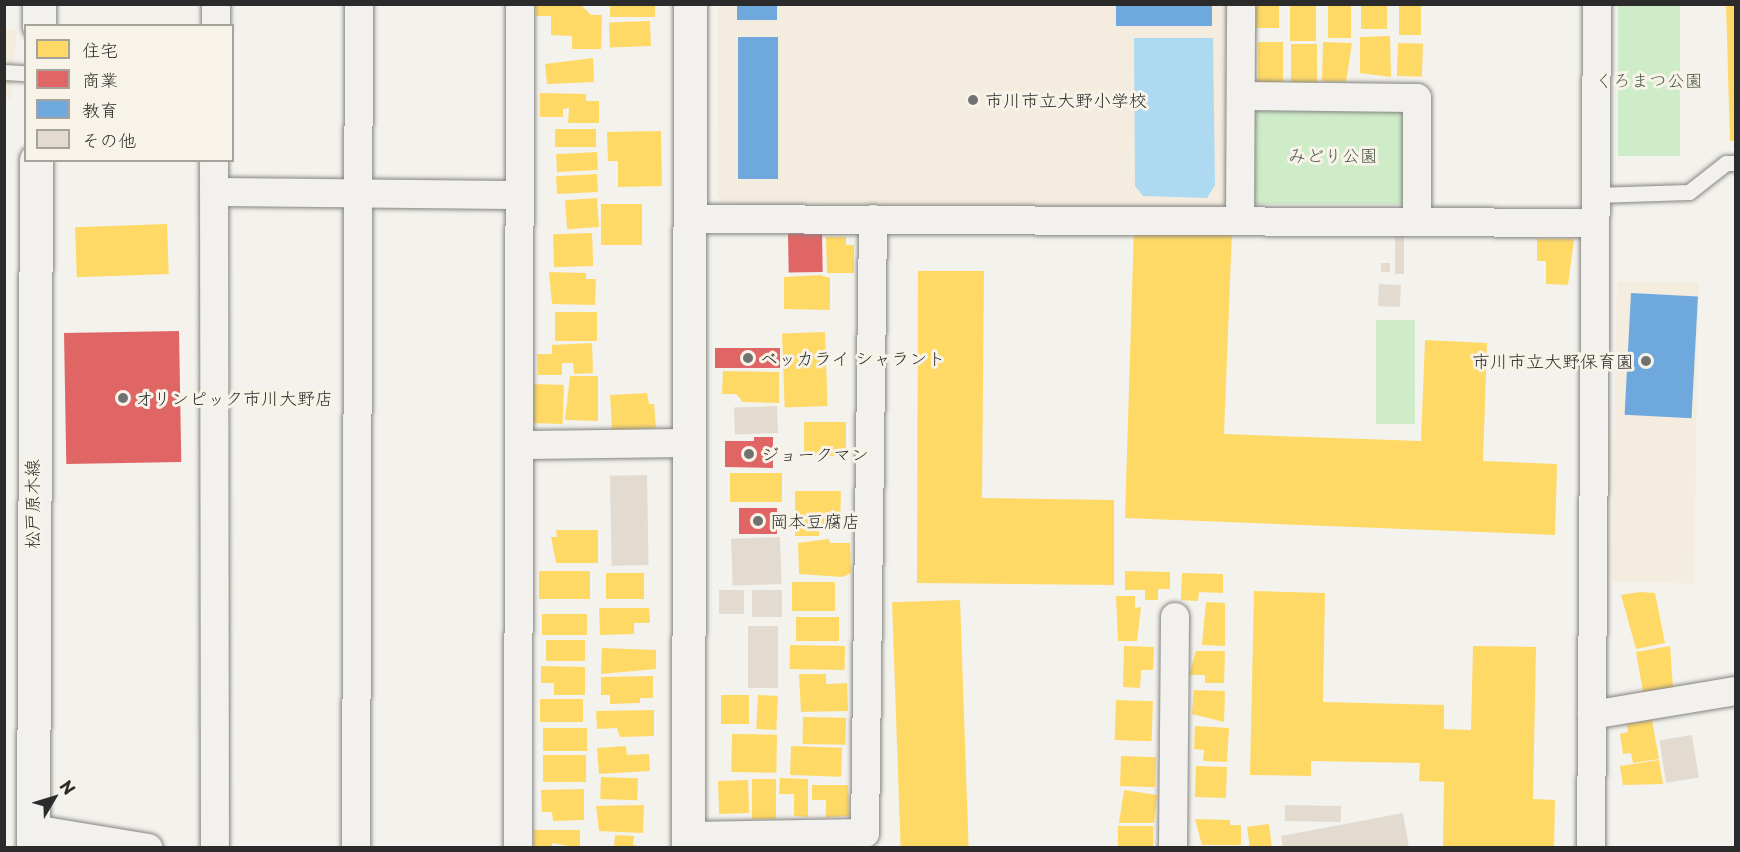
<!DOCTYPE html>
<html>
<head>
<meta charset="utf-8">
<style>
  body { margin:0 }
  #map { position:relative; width:1740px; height:852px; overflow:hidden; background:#f4f2ec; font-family:"Playpen Sans","Klee One",sans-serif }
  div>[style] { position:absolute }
  .built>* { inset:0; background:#f4ecde; transform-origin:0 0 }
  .green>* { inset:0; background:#cfecc8; transform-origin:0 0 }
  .water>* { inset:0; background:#addaf0 }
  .homes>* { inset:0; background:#ffd966; transform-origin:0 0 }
  .shops>* { inset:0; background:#e06666; transform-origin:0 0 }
  .schools>* { inset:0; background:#6fa8dc; transform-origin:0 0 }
  .building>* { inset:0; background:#e3dbd0; transform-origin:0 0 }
  .roads { filter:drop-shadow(0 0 2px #858582) drop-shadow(0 0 2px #858582) }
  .service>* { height:15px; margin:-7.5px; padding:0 7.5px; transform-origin:7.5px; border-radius:7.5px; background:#f2f1ed }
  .minor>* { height:28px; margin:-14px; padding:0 14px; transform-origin:14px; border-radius:14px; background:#f2f1ed }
  .tertiary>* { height:33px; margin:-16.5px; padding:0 16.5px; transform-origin:16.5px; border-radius:16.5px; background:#f2f1ed }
  .secondary>* { height:33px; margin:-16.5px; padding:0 16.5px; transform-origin:16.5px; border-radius:16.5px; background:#f2f1ed }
  .dots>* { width:16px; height:16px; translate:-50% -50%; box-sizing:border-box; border:3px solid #f7f3e8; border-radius:50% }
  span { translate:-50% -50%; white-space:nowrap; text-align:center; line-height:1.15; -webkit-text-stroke:6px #f7f3e8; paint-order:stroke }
  .park-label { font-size:18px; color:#4c5a4b }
  .poi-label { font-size:18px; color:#2b2b2b }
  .left { translate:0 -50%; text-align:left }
  .right { translate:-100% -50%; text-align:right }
  .street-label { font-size:18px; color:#2b2b2b }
  .frame { position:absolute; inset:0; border:6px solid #2b2b2b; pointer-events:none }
  .legend { position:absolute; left:24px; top:24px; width:210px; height:138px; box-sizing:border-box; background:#f7f3e8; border:2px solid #a5a39c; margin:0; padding:8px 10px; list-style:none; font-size:18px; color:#2b2b2b }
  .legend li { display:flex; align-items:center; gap:12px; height:30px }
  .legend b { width:30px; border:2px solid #a5a39c }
  .north { position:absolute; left:24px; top:768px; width:60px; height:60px; -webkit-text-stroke:4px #f7f3e8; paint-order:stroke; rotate:52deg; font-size:16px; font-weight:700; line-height:24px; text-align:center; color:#2b2b2b }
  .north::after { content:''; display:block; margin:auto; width:21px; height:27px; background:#2b2b2b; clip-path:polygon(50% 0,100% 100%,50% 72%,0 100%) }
</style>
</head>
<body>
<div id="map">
  <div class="built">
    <i style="clip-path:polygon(718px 5px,1230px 5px,1229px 199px,1222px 207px,723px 204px,717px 195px)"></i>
    <i style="left:5px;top:29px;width:12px;height:69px;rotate:5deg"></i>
    <i style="left:1617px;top:281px;width:82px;height:301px;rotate:1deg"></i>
  </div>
  <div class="green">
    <i style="left:1618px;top:5px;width:62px;height:151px"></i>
    <i style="left:1254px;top:106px;width:158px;height:98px"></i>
    <i style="left:1376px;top:320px;width:39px;height:104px"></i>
  </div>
  <div class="water">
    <i style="clip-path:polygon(1134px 38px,1213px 38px,1215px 185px,1207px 198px,1143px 196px,1135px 186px)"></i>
  </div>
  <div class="homes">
    <i style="clip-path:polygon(536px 4px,580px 4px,591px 15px,602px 15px,601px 49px,572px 49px,572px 36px,551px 35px,551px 16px,536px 16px)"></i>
    <i style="left:610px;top:4px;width:45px;height:13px"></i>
    <i style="left:1256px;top:4px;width:23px;height:24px"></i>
    <i style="left:1290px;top:4px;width:26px;height:37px"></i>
    <i style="left:1328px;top:4px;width:23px;height:34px"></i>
    <i style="left:1361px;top:4px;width:26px;height:25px"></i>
    <i style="left:1399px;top:4px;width:22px;height:31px"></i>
    <i style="clip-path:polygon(1726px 4px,1736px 4px,1736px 141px,1730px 141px)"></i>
    <i style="left:650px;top:21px;width:25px;height:41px;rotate:88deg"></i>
    <i style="clip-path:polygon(1390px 36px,1391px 77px,1360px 73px,1360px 37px)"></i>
    <i style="left:1258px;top:42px;width:25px;height:44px"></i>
    <i style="clip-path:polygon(1323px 42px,1352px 43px,1346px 82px,1322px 81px)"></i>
    <i style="left:1398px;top:43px;width:25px;height:33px;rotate:2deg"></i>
    <i style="left:1291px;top:44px;width:26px;height:41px"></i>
    <i style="clip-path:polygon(593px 58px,594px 82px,547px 84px,545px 64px)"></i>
    <i style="clip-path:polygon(540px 93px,586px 94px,586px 101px,599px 101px,599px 123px,568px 123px,569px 108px,563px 109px,563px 117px,540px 117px)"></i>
    <i style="left:555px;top:129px;width:41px;height:18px"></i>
    <i style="clip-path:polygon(661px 131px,662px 186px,618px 187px,618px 161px,608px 161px,607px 132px)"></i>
    <i style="left:597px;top:152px;width:18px;height:41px;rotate:87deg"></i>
    <i style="left:597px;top:174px;width:18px;height:41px;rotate:87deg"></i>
    <i style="left:597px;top:198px;width:29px;height:32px;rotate:86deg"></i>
    <i style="left:601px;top:204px;width:41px;height:41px"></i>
    <i style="left:167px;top:224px;width:50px;height:92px;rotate:88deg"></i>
    <i style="clip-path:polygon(1134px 227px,1232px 231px,1224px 434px,1421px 441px,1425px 340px,1487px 343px,1483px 461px,1557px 464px,1555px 535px,1125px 518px)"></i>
    <i style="left:592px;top:233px;width:33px;height:39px;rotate:88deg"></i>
    <i style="clip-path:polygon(826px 237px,846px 237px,846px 245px,854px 245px,854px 273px,827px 273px)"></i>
    <i style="clip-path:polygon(1537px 239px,1574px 239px,1568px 285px,1546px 284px,1546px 261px,1537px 261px)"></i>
    <i style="clip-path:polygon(918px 271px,984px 271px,982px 498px,1114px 500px,1114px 585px,917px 583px)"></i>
    <i style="clip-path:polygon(549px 272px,586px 273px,586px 279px,596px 279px,595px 305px,552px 304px)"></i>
    <i style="clip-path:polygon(820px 275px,830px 278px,830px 310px,784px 309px,784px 277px)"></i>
    <i style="left:555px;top:312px;width:42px;height:29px"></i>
    <i style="left:825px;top:332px;width:74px;height:43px;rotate:88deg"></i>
    <i style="clip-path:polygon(592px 343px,593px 373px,574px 374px,573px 363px,562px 363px,562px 375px,538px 375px,537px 354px,552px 354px,552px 345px)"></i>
    <i style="clip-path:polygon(723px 371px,779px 372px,779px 403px,743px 402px,736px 394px,722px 394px)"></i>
    <i style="clip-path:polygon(570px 376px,598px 376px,598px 421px,565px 420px)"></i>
    <i style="left:532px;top:384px;width:32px;height:39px;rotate:2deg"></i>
    <i style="clip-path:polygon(647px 393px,649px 404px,654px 404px,656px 428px,612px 430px,610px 395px)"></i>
    <i style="left:804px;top:422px;width:42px;height:34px"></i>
    <i style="left:730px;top:473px;width:52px;height:29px"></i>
    <i style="clip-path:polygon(795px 491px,841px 491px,840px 524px,819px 524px,819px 536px,795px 536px)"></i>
    <i style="clip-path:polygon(556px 530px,598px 530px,598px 563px,556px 563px,551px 537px,557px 537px)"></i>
    <i style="clip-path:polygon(829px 539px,830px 543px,850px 543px,851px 573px,842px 577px,799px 574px,798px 543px)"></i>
    <i style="left:590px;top:571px;width:28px;height:51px;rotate:90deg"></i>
    <i style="clip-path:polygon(1125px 571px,1170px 572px,1170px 589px,1158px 589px,1158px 600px,1145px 600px,1145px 590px,1125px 590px)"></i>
    <i style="left:606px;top:573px;width:38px;height:26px"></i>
    <i style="clip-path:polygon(1182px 573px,1223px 574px,1223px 593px,1199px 592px,1198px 601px,1181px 600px)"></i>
    <i style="left:792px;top:582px;width:43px;height:29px"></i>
    <i style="clip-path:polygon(1254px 591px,1325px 593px,1323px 702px,1444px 705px,1444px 729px,1471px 730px,1473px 646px,1536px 647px,1533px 799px,1555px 800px,1554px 848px,1443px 848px,1444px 782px,1419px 781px,1420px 763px,1311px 761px,1311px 776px,1250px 775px)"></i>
    <i style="clip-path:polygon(1640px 592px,1655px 593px,1665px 643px,1636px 649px,1621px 595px)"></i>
    <i style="clip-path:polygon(1116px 596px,1135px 596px,1135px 608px,1141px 607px,1137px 641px,1118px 641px)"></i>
    <i style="left:960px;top:600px;width:248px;height:68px;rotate:88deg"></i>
    <i style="clip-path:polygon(1206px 602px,1225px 603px,1225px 646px,1202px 645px)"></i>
    <i style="clip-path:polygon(599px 608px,649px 608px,650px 623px,634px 623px,634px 634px,600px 635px)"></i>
    <i style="left:542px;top:614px;width:45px;height:21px"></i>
    <i style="left:796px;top:617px;width:43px;height:24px"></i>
    <i style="left:546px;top:640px;width:39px;height:21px"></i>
    <i style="left:790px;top:645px;width:55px;height:24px;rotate:1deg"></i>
    <i style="clip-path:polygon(1124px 646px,1154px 647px,1153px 670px,1141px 670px,1140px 688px,1123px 687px)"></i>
    <i style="clip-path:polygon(1670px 646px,1673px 688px,1643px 692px,1636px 652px)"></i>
    <i style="clip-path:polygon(602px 648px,656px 650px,656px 669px,601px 674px)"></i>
    <i style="clip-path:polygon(1196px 651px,1225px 651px,1224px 683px,1205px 683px,1205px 675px,1189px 675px)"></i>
    <i style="clip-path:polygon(541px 666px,585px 667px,585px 695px,554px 695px,554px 683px,541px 683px)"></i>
    <i style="clip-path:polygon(799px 674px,826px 674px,826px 684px,847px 683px,848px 711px,801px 712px)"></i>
    <i style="clip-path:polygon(653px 676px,653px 698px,640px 698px,640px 703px,610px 704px,610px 695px,601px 695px,601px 677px)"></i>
    <i style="clip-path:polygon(1194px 690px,1225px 691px,1224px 722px,1192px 714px)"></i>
    <i style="left:721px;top:695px;width:28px;height:29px"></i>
    <i style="left:758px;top:695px;width:20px;height:34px;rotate:3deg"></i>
    <i style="left:540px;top:699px;width:43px;height:23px"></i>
    <i style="left:1116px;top:700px;width:37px;height:40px;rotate:2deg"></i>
    <i style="clip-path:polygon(654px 710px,654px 736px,620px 737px,617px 728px,597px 729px,596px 711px)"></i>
    <i style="left:803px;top:717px;width:43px;height:27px;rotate:1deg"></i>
    <i style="clip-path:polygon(1652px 720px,1659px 759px,1633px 763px,1631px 753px,1623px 754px,1620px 734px,1628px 732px,1627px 724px)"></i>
    <i style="clip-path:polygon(1195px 726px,1229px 728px,1227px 762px,1203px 761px,1204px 750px,1194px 749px)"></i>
    <i style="left:543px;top:728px;width:44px;height:23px"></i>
    <i style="left:732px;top:734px;width:45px;height:38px;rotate:1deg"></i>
    <i style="clip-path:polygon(626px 746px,627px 755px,649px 754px,650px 771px,599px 774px,597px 748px)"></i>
    <i style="left:791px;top:746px;width:51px;height:29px;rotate:2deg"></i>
    <i style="left:586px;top:755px;width:27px;height:43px;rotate:90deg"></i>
    <i style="left:1121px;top:756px;width:35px;height:30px;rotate:2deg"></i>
    <i style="clip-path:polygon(1659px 760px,1663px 784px,1623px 785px,1620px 766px)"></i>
    <i style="left:1196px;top:766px;width:31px;height:31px;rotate:2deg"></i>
    <i style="left:601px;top:777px;width:37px;height:22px;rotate:2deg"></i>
    <i style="clip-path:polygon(780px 778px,808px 779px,808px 817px,794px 816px,794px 794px,779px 794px)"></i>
    <i style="left:752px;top:779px;width:24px;height:40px"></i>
    <i style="left:748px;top:780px;width:33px;height:30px;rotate:88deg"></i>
    <i style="clip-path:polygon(812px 785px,848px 785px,849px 816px,826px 817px,826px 800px,812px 800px)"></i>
    <i style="clip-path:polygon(584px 789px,584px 820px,553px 821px,552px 812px,542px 812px,541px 790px)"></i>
    <i style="clip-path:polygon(1124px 790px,1157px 795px,1154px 823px,1119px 823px)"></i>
    <i style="clip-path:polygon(644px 805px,643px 833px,599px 831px,596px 806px)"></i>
    <i style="clip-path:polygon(1195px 819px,1230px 820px,1230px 825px,1241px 825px,1241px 845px,1202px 845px)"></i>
    <i style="left:1269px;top:824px;width:24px;height:22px;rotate:83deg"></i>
    <i style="left:1153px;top:826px;width:22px;height:35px;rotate:90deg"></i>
    <i style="clip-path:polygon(534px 830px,580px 830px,580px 848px,552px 843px,552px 848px,534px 848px)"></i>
    <i style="clip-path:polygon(615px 835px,634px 836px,633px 845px,650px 848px,614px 848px)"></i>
  </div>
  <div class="shops">
    <i style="left:822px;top:233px;width:39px;height:34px;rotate:89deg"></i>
    <i style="left:179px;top:331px;width:131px;height:115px;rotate:89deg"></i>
    <i style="left:715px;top:348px;width:65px;height:20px"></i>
    <i style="clip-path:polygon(754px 437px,773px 437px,773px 468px,725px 467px,725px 441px,754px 441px)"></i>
    <i style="left:739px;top:508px;width:38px;height:26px"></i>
  </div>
  <div class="schools">
    <i style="left:737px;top:4px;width:40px;height:16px"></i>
    <i style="left:1116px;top:4px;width:96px;height:22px"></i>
    <i style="left:738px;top:37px;width:40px;height:142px"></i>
    <i style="left:1631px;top:293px;width:67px;height:122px;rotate:3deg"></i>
  </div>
  <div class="building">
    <i style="left:1395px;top:235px;width:9px;height:39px"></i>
    <i style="left:1381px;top:263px;width:9px;height:9px"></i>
    <i style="left:1379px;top:284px;width:22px;height:22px;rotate:3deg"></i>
    <i style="left:777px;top:406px;width:27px;height:43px;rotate:88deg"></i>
    <i style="left:647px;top:475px;width:90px;height:37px;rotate:89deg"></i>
    <i style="left:780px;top:537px;width:47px;height:49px;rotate:88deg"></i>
    <i style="left:719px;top:590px;width:25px;height:24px"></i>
    <i style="left:752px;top:590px;width:30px;height:27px"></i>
    <i style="left:748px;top:626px;width:30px;height:62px"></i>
    <i style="left:1692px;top:735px;width:43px;height:33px;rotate:81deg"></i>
    <i style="left:1285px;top:805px;width:56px;height:16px;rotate:1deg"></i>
    <i style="clip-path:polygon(1403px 813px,1409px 848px,1283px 848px,1281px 836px)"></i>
  </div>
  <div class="roads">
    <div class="service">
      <i style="left:4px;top:72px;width:22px;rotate:3deg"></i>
      <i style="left:1595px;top:195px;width:94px;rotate:-1.8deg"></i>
      <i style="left:1689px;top:192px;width:47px;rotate:-38.1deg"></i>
      <i style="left:1726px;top:163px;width:10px"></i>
    </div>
    <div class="minor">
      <i style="left:216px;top:26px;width:22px;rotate:-90deg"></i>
      <i style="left:1241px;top:96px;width:176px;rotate:0.7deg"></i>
      <i style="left:1417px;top:98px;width:123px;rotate:90deg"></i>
      <i style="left:214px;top:160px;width:688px;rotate:89.92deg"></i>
      <i style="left:214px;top:192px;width:305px;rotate:0.6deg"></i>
      <i style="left:689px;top:219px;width:906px;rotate:0.25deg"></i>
      <i style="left:1240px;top:220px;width:216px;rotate:-89.7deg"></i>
      <i style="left:523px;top:445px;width:166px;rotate:-0.7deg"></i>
      <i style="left:1592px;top:715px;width:146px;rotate:-9.5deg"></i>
      <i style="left:33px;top:829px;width:117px;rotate:9.4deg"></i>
      <i style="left:688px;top:836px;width:177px;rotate:-1deg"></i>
      <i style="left:865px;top:833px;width:614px;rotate:-89.25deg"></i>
      <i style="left:356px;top:848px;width:844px;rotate:-89.8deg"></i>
      <i style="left:518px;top:848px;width:844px;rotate:-89.86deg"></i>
      <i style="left:1173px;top:848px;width:231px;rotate:-89.5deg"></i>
      <i style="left:1591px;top:848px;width:844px;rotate:-89.59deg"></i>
    </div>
    <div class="tertiary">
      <i style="left:688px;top:848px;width:844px;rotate:-89.86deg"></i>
    </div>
    <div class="secondary">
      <i style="left:39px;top:26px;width:22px;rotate:-90deg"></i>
      <i style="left:33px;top:848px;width:688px;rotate:-89.75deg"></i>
    </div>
  </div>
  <div class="dots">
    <i style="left:973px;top:100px;background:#71716f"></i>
    <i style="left:748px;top:358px;background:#71716f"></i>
    <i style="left:1646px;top:361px;background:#71716f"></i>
    <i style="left:123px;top:398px;background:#71716f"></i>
    <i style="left:749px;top:454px;background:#71716f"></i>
    <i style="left:758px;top:521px;background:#71716f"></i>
  </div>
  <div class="park-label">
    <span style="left:1649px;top:80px">くろまつ公園</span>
    <span style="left:1333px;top:155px">みどり公園</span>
  </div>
  <div class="poi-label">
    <span class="left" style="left:985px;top:100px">市川市立大野小学校</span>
    <span class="left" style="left:760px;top:358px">ベッカライ シャラント</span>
    <span class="right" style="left:1634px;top:361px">市川市立大野保育園</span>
    <span class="left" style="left:135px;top:398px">オリンピック市川大野店</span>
    <span class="left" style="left:761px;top:454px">ジョークマン</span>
    <span class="left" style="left:770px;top:521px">岡本豆腐店</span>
  </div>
  <div class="street-label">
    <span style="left:32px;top:504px;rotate:-90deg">松戸原木線</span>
  </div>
  <div class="frame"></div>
  <ul class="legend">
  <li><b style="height:16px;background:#ffd966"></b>住宅</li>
  <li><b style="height:16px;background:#e06666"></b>商業</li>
  <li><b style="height:16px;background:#6fa8dc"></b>教育</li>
  <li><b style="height:16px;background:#e3dbd0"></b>その他</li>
  </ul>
  <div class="north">N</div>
</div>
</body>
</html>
